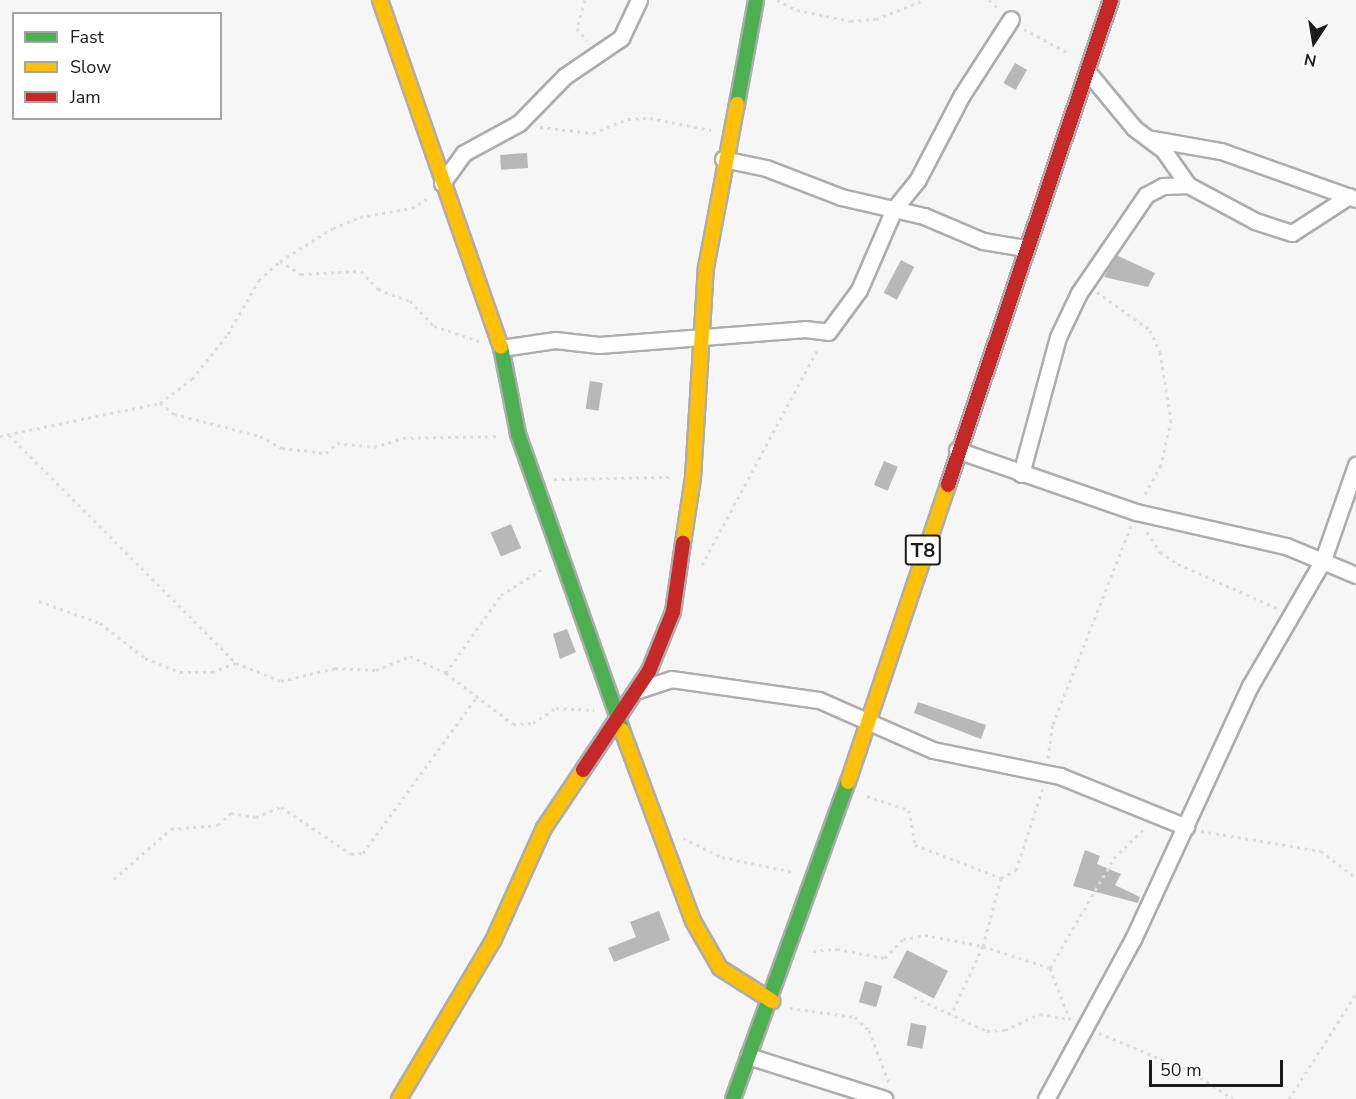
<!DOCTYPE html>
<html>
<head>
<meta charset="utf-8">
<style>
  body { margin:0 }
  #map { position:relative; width:1356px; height:1099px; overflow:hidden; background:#f7f6f7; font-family:"Nunito Sans",sans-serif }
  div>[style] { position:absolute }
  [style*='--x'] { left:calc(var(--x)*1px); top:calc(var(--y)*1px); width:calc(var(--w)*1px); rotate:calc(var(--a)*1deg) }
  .building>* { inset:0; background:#b9b8b9; transform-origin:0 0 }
  .path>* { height:3px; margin-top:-1.5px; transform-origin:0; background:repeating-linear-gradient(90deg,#dddcdd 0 3px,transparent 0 7.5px) }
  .roads { filter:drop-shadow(2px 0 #aeadae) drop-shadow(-2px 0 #aeadae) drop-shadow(0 2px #aeadae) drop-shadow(0 -2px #aeadae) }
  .street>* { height:15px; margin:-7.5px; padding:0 7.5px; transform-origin:7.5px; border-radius:7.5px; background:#fefefe }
  .fast>* { height:14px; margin:-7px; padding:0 7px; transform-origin:7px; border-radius:7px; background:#4caf50 }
  .slow>* { height:14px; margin:-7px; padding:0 7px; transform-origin:7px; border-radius:7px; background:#ffc107 }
  .jam>* { height:14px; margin:-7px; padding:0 7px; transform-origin:7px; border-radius:7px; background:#c62828 }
  span { translate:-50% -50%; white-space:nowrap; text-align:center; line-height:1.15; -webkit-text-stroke:4.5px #fff; paint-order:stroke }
  .shield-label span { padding:2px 4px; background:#fff; border:2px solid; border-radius:4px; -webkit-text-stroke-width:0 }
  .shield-label { font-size:20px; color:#1c1c1d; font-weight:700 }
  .legend { position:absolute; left:12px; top:12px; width:210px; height:108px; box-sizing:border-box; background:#fff; border:2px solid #a4a4a5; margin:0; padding:8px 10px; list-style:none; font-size:18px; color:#1c1c1d }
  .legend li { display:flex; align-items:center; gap:12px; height:30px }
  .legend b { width:30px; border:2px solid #a4a4a5 }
  .north { position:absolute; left:1284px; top:12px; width:60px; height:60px; -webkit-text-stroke:4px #fff; paint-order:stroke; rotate:192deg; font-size:16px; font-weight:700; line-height:24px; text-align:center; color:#1c1c1d }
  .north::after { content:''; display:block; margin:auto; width:21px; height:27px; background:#1c1c1d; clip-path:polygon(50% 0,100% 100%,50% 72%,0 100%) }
  .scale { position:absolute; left:1149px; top:1060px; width:134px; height:27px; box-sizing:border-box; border:3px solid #1c1c1d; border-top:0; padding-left:8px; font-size:18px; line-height:21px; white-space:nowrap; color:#1c1c1d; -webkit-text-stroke:4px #fff; paint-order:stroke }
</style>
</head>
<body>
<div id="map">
  <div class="building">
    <i style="left:1015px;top:63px;width:14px;height:23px;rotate:30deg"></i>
    <i style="left:527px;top:153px;width:15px;height:27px;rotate:86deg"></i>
    <i style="clip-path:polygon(1116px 255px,1155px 273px,1148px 287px,1104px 277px)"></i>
    <i style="left:901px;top:260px;width:15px;height:37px;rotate:28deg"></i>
    <i style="left:590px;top:381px;width:13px;height:28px;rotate:9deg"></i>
    <i style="left:884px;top:461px;width:15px;height:26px;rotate:23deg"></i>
    <i style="left:511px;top:524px;width:26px;height:22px;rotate:67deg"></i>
    <i style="clip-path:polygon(567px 629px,576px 652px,560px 659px,553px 634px)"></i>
    <i style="clip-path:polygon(918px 702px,986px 725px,981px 739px,914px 713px)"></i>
    <i style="clip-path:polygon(1085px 850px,1100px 856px,1097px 864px,1121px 874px,1115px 885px,1140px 897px,1138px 903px,1073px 886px)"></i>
    <i style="clip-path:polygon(659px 911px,670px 940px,614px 962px,608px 948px,636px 937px,630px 922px)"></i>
    <i style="left:907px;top:950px;width:46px;height:31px;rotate:27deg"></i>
    <i style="left:865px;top:981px;width:18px;height:22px;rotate:16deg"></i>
    <i style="left:911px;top:1023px;width:16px;height:23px;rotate:11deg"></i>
  </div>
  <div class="path">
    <i style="--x:585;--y:0;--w:29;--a:106"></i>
    <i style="--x:577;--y:28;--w:16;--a:52"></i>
    <i style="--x:777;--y:0;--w:22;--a:27"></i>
    <i style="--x:797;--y:10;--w:55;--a:11.5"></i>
    <i style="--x:851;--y:21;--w:25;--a:-5"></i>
    <i style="--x:876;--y:19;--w:52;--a:-21.6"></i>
    <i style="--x:989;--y:0;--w:12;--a:42"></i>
    <i style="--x:1024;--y:29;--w:50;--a:28.6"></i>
    <i style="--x:540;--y:127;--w:53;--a:6.5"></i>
    <i style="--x:593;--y:133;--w:38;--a:-22"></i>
    <i style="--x:628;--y:119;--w:22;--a:-3"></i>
    <i style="--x:650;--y:118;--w:62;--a:11.1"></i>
    <i style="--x:280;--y:261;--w:25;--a:32"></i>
    <i style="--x:301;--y:274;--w:60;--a:-2.9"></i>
    <i style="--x:361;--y:271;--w:25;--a:47"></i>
    <i style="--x:378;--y:289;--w:34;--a:21"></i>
    <i style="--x:410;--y:301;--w:35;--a:46"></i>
    <i style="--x:434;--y:326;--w:47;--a:18.4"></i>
    <i style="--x:1097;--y:292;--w:65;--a:35.6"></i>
    <i style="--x:1150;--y:330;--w:24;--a:66"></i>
    <i style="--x:1160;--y:352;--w:69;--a:80.8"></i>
    <i style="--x:1171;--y:420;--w:46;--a:102.5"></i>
    <i style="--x:1161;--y:465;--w:37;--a:119"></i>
    <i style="--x:160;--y:403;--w:18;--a:38"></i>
    <i style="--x:174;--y:414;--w:89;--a:14.3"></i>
    <i style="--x:260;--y:436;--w:25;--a:29"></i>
    <i style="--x:282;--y:448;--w:44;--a:6.5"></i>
    <i style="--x:326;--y:453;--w:15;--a:-42"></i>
    <i style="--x:337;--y:443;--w:37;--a:6"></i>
    <i style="--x:374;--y:447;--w:30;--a:-17"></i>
    <i style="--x:403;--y:438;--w:95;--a:-1.2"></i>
    <i style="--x:9;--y:435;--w:322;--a:45.1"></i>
    <i style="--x:0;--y:436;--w:163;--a:-11.7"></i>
    <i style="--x:160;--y:403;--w:40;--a:-37"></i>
    <i style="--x:192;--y:379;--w:58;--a:-51.3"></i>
    <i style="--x:228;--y:334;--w:62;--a:-60.1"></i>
    <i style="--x:259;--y:280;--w:28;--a:-42"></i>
    <i style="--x:280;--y:261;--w:62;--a:-31.9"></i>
    <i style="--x:333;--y:228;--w:29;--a:-22"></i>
    <i style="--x:360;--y:217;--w:53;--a:-9.8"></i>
    <i style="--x:412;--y:208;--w:17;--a:-31"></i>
    <i style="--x:554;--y:479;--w:119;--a:-1"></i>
    <i style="--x:1147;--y:532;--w:24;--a:57"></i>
    <i style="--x:1160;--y:552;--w:22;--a:34"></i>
    <i style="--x:1178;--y:564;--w:111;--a:24"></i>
    <i style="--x:702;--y:565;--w:247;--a:-61.8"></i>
    <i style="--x:39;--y:601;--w:65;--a:19.8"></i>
    <i style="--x:100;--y:623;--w:57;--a:37.9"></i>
    <i style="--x:145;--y:658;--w:38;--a:22"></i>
    <i style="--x:180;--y:672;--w:32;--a:0"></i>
    <i style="--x:212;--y:672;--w:26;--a:-21"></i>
    <i style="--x:236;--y:663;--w:48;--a:21.8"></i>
    <i style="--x:281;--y:681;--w:56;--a:-13.5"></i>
    <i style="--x:335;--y:668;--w:41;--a:2.8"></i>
    <i style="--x:376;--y:670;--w:37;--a:-22"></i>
    <i style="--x:410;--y:656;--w:40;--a:25"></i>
    <i style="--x:446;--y:673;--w:84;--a:37.3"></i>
    <i style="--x:513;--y:724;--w:20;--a:-3"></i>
    <i style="--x:533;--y:723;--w:27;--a:-33"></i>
    <i style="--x:556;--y:708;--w:38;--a:3"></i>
    <i style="--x:446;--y:673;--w:95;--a:-54.8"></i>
    <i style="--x:501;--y:595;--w:47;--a:-32"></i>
    <i style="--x:1048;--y:758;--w:34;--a:-82"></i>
    <i style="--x:1053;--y:724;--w:213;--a:-68.5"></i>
    <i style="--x:867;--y:796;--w:44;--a:18.4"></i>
    <i style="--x:909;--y:810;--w:36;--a:80"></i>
    <i style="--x:915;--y:845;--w:92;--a:21"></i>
    <i style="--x:1001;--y:878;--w:70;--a:104.8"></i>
    <i style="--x:983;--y:946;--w:76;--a:114.9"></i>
    <i style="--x:1201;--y:831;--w:122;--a:9.5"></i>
    <i style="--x:1321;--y:851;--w:44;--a:37.6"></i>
    <i style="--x:683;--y:838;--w:43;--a:26"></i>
    <i style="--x:722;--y:857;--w:74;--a:11.8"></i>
    <i style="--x:1001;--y:878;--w:17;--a:-28"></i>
    <i style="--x:1016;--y:870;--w:86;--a:-71.8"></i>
    <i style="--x:114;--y:879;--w:76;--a:-41.3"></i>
    <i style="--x:171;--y:829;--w:47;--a:-4.9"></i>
    <i style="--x:218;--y:825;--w:18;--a:-43"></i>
    <i style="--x:231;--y:813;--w:25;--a:9"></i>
    <i style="--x:256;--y:817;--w:27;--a:-22"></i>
    <i style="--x:281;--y:807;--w:84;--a:33.9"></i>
    <i style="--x:351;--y:854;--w:12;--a:-5"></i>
    <i style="--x:363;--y:853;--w:192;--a:-53.9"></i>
    <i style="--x:813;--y:951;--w:24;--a:-5"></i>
    <i style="--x:837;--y:949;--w:49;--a:10.6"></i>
    <i style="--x:885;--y:958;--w:26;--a:-47"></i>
    <i style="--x:903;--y:939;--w:22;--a:-10"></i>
    <i style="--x:925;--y:935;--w:59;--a:10.7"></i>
    <i style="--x:983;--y:946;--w:71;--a:18.2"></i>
    <i style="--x:914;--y:997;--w:81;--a:25"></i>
    <i style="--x:987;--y:1031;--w:18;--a:-3"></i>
    <i style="--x:1005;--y:1030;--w:38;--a:-25"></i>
    <i style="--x:1040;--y:1014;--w:28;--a:10"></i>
    <i style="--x:790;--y:1008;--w:66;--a:7.9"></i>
    <i style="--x:855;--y:1017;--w:19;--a:43"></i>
    <i style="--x:869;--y:1030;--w:57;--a:69.3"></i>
    <i style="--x:1070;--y:1020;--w:56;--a:-111"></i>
    <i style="--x:1050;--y:968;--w:127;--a:-59.8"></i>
    <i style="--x:1114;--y:858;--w:43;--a:-44.1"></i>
    <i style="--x:1099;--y:1033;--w:103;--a:22.8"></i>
    <i style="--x:1194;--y:1073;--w:47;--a:33.7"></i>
    <i style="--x:1289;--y:1099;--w:125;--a:-57.5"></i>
  </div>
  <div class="roads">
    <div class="street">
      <i style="--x:1087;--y:71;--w:74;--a:50.5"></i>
      <i style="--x:1134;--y:128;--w:38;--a:37"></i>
      <i style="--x:1164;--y:151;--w:42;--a:54.8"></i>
      <i style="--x:1188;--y:185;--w:76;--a:28.2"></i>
      <i style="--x:1255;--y:221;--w:39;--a:18"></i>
      <i style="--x:1292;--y:233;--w:68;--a:-33"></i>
      <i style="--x:1152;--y:139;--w:70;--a:9.9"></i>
      <i style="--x:1221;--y:151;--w:143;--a:19.6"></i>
      <i style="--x:723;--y:159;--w:44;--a:11.8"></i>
      <i style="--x:766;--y:168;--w:80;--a:21.1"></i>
      <i style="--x:841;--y:197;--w:85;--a:12.9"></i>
      <i style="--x:924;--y:216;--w:64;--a:23"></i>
      <i style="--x:983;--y:241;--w:43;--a:9.5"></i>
      <i style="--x:442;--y:183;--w:37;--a:-54"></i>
      <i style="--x:464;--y:153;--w:63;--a:-28.6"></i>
      <i style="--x:519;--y:123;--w:66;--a:-45.6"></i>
      <i style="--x:565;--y:76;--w:68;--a:-34.2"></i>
      <i style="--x:621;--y:38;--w:42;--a:-64.7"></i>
      <i style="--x:501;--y:348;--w:55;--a:-8.4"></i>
      <i style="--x:555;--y:340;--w:44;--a:6.5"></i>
      <i style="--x:599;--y:345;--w:207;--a:-4.4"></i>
      <i style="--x:805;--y:329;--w:23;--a:7"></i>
      <i style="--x:828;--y:332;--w:52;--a:-53.6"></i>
      <i style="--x:859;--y:290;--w:88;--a:-66.6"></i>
      <i style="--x:894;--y:209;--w:38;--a:-51"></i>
      <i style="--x:918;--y:179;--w:95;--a:-62.4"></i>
      <i style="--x:962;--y:95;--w:90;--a:-57.2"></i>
      <i style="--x:957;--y:450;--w:189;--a:19.1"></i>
      <i style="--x:1136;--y:512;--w:154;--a:12.8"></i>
      <i style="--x:1286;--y:546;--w:76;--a:22.5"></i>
      <i style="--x:1021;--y:474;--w:142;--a:-74.9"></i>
      <i style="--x:1058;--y:337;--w:49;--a:-64.5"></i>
      <i style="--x:1079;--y:293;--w:119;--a:-55.6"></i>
      <i style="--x:1146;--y:195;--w:19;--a:-28"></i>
      <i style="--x:1163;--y:186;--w:25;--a:-2"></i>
      <i style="--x:638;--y:690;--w:35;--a:-18"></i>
      <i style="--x:671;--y:679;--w:149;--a:8.1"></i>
      <i style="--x:819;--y:700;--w:124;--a:23.7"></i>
      <i style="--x:933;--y:750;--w:130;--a:11.6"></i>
      <i style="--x:1060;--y:776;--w:136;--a:22"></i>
      <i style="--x:748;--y:1056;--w:143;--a:17.5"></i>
      <i style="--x:1046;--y:1099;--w:182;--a:-61.5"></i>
      <i style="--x:1133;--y:939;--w:279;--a:-65.2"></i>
      <i style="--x:1250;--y:686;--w:146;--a:-59.9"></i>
      <i style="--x:1323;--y:560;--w:101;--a:-70.8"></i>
    </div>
    <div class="fast">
      <i style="--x:737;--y:104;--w:106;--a:-79.6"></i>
      <i style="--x:501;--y:347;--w:89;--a:78.9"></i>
      <i style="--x:518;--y:434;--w:314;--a:70.6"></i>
      <i style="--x:733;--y:1099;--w:337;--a:-70.1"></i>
    </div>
    <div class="slow">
      <i style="--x:380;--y:0;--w:367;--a:70.8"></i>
      <i style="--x:683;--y:543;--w:66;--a:-81.3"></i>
      <i style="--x:693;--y:478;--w:210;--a:-86.5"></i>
      <i style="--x:706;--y:268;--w:167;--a:-79.3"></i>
      <i style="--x:622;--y:730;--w:204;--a:69.6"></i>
      <i style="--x:693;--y:921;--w:54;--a:60.1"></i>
      <i style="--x:720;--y:968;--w:62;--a:32.4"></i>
      <i style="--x:848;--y:782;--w:313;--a:-71.4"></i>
      <i style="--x:399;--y:1099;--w:184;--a:-59.3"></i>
      <i style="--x:493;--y:941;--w:124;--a:-65.7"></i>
      <i style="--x:544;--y:828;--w:70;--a:-56.1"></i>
    </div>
    <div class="jam">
      <i style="--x:948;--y:485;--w:512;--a:-71.42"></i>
      <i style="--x:583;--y:770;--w:119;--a:-56.3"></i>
      <i style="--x:649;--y:671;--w:64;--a:-67.9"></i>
      <i style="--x:673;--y:612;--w:70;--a:-81.8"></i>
    </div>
  </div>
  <div class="shield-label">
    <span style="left:923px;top:550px">T8</span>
  </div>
  <ul class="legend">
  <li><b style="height:8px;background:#4caf50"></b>Fast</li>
  <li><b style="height:8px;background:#ffc107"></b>Slow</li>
  <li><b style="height:8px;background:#c62828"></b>Jam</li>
  </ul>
  <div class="north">N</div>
  <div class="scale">50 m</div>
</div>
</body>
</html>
